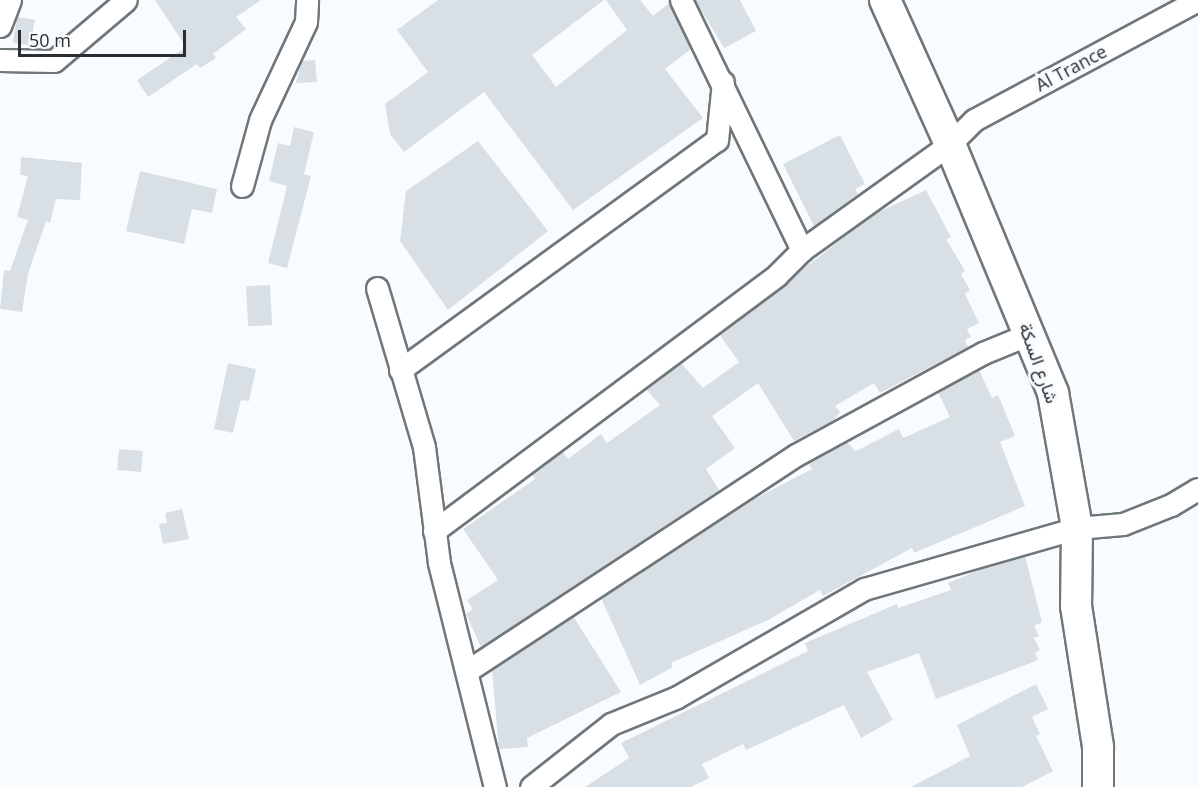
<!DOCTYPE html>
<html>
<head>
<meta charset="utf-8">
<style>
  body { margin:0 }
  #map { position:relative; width:1198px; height:787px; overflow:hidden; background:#f9fcfe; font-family:"Open Sans",Vazirmatn,sans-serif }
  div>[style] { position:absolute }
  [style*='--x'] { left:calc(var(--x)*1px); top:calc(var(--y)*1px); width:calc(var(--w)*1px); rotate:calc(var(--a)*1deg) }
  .building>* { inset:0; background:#d8e0e6; transform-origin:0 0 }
  .roads { filter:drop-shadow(2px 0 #6f777b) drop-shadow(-2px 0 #6f777b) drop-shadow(0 2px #6f777b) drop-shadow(0 -2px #6f777b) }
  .street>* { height:21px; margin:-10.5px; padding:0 10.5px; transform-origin:10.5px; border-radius:10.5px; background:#fff }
  .secondary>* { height:30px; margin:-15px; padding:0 15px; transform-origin:15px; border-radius:15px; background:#fff }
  span { translate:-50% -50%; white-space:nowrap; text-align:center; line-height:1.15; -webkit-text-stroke:6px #f9fcfe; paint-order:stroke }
  .street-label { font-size:18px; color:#2c2f32 }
  .scale { position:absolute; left:18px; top:30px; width:168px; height:27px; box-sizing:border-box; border:3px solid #2c2f32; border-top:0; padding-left:8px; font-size:18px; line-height:21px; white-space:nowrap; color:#2c2f32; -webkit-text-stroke:4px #f9fcfe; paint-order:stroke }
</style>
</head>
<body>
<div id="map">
  <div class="building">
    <i style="clip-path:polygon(155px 0,261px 0,236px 17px,246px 29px,213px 54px,216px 58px,200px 68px,197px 64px,148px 97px,137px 80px,186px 47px)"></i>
    <i style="clip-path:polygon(438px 0,604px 0,532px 55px,556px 87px,627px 30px,606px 0,640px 0,653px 16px,669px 3px,691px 49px,665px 69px,703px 118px,573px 210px,484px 92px,404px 152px,390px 134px,385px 104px,428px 72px,397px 30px)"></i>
    <i style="clip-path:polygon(695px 0,740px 0,756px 31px,724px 48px)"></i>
    <i style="left:17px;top:17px;width:18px;height:26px;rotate:9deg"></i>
    <i style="clip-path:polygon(315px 60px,317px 82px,296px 83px,302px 61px)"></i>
    <i style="clip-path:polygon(294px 127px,314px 132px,304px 174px,311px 176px,287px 268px,268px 263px,287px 186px,269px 181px,278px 143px,290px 146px)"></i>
    <i style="clip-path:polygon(840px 135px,865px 184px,855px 189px,858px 194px,814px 226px,783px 164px)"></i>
    <i style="clip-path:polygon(478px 141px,548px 231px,448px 310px,400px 241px,406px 191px)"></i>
    <i style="clip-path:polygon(21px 157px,82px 163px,80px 200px,56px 199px,50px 223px,46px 221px,28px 274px,22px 312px,0 309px,4px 270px,10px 271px,28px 220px,17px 217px,28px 176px,20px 175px)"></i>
    <i style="clip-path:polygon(140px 171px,217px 189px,212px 213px,192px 209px,184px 244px,126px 231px)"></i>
    <i style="clip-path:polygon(926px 190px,951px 237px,946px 239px,965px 271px,961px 274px,970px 290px,965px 294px,979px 323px,967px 329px,971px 337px,965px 340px,968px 347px,880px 393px,874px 383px,835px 406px,840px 412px,834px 420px,794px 441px,758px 383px,712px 416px,735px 448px,706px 469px,719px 490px,481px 647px,466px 614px,473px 609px,467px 600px,498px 580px,463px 529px,535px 479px,532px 474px,562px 451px,568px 459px,601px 434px,607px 443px,660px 405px,646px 389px,681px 363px,703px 388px,739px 362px,719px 334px,874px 214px)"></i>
    <i style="left:270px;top:285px;width:40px;height:24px;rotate:87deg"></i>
    <i style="clip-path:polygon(228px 363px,256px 369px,249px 401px,241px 400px,233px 433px,214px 429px)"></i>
    <i style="clip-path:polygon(979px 370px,992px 398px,998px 395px,1015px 436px,1000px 442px,1025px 506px,914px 553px,912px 548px,823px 596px,820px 590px,768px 620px,671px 663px,673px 667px,640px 685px,601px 598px,741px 506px,812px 469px,808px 463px,847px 442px,856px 451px,899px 429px,903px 438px,950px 417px,938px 392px)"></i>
    <i style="left:119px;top:449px;width:24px;height:21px;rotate:5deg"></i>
    <i style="clip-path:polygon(182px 509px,189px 539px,163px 544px,159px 524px,167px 523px,165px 513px)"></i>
    <i style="clip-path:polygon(1025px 556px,1042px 622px,1034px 626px,1039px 636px,1034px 638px,1040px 650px,1035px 653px,1038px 660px,936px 699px,919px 653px,867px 672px,893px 720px,861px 738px,844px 705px,746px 750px,743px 744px,702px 764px,709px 778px,691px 787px,585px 787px,629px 758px,621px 743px,808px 651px,805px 643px,897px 604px,898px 608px,951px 590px,948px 583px,984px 568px)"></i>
    <i style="clip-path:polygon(573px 616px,621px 692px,527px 738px,528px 747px,499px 749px,492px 670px)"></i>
    <i style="clip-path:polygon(1036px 684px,1048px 709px,1032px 717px,1040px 734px,1036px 736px,1053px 771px,1022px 787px,911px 787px,970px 756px,957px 725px)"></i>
  </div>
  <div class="roads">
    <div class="street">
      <i style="--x:681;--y:0;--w:278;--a:64.2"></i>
      <i style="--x:0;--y:26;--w:28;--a:-69"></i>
      <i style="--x:0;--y:60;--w:54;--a:1.1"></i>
      <i style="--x:54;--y:61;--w:94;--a:-40.3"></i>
      <i style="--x:242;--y:186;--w:68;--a:-74.7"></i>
      <i style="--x:260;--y:120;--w:108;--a:-64.9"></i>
      <i style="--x:306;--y:22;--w:22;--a:-87"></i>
      <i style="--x:377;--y:288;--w:166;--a:73.5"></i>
      <i style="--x:424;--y:447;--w:117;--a:82.6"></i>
      <i style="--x:439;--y:563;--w:231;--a:76"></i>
      <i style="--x:400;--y:370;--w:392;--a:-36"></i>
      <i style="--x:717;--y:140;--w:58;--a:-84.1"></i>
      <i style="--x:434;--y:531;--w:428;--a:-36.7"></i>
      <i style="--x:777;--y:275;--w:35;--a:-45"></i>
      <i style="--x:802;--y:250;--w:182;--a:-35.6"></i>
      <i style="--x:950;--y:144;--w:34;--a:-45"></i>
      <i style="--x:974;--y:120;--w:254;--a:-28.2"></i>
      <i style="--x:467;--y:671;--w:394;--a:-33.3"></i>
      <i style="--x:796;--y:455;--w:213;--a:-28.6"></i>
      <i style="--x:983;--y:353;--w:50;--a:-22.4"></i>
      <i style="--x:531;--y:787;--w:102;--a:-38.2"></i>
      <i style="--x:611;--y:724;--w:71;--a:-22.2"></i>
      <i style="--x:677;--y:697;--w:216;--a:-30"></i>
      <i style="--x:864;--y:589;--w:222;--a:-16"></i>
      <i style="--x:1077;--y:528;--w:46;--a:-5"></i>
      <i style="--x:1123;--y:524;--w:52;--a:-21.6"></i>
      <i style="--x:1171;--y:505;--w:31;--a:-31"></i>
    </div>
    <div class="secondary">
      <i style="--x:885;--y:0;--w:158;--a:65.7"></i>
      <i style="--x:950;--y:144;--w:269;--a:67.5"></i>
      <i style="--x:1053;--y:393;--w:137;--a:79.9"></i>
      <i style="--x:1077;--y:528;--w:78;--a:90.7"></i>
      <i style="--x:1076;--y:606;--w:143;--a:81.1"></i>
      <i style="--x:1098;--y:747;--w:40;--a:90"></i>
    </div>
  </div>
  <div class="street-label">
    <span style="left:1071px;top:68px;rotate:-28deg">Al Trance</span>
    <span style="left:1039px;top:363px;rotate:70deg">شارع السكة</span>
  </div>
  <div class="scale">50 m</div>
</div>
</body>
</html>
